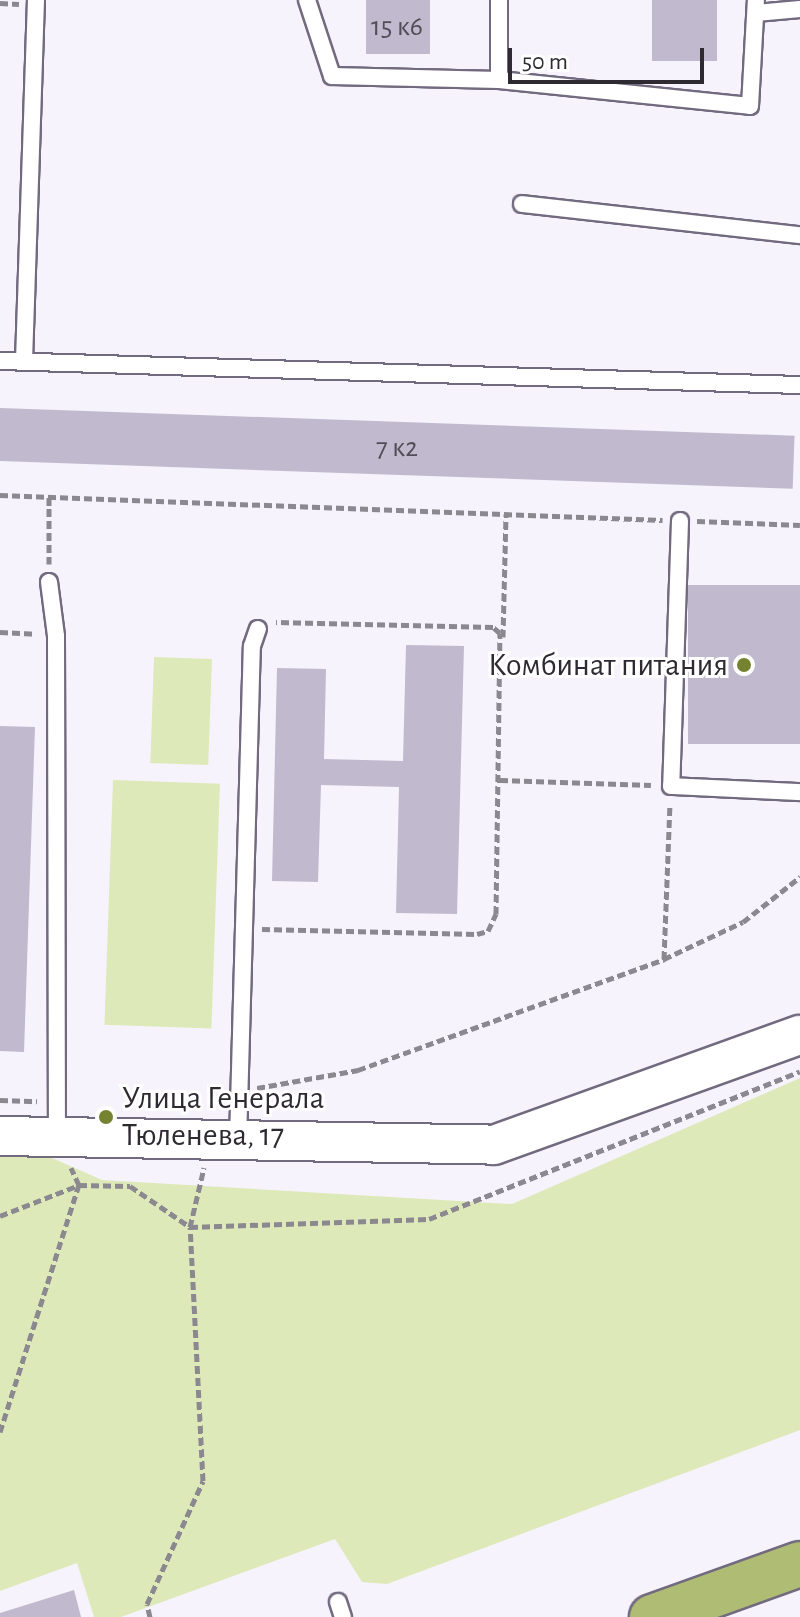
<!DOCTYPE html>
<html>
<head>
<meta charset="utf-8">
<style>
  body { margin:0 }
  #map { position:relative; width:800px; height:1617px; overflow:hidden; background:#f6f3fc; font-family:"Alegreya Sans",sans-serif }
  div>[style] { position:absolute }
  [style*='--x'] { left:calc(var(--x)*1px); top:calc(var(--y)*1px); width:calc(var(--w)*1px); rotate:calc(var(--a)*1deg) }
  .green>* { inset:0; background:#dee9b9; transform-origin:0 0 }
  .building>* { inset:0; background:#c1b9ce; transform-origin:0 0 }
  .path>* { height:5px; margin-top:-2.5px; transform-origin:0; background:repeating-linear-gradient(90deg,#8b8890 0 8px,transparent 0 12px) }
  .roads { filter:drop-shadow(2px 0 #726a7e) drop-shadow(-2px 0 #726a7e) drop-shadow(0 2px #726a7e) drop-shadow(0 -2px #726a7e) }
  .service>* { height:16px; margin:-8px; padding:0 8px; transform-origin:8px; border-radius:8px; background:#fff }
  .tertiary>* { height:38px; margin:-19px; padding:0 19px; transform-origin:19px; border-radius:19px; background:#fff }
  .trunk>* { height:44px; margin:-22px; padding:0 22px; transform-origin:22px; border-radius:22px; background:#afbc74 }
  .dots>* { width:22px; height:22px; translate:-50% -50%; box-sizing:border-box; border:4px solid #fff; border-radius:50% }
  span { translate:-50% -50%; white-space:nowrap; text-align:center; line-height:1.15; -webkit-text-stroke:6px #fff; paint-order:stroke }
  .number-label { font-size:28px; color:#524e59 }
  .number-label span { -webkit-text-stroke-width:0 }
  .poi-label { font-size:32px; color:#2d2a32 }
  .right { translate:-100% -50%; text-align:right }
  .left { translate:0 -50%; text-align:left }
  .scale { position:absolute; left:508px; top:48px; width:196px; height:36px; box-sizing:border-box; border:4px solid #2d2a32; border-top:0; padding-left:10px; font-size:24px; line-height:28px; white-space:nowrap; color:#2d2a32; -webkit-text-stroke:6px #fff; paint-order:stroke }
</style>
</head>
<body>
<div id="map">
  <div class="green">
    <i style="left:154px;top:657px;width:58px;height:106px;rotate:2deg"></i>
    <i style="left:113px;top:780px;width:107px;height:245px;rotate:2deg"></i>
    <i style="clip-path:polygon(800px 1078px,800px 1430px,387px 1584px,362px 1582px,335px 1539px,121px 1617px,94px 1617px,77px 1563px,0 1591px,0 1156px,52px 1158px,102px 1180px,512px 1204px)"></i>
  </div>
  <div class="building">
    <i style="left:366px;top:0;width:64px;height:54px"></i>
    <i style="left:652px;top:0;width:65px;height:61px"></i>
    <i style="left:0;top:408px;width:795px;height:53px;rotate:2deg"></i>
    <i style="left:688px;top:585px;width:112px;height:159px"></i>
    <i style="clip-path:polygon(406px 645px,464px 646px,457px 914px,396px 913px,399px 787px,321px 785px,318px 882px,272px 881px,277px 668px,326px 669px,324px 759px,403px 761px)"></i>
    <i style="clip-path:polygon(0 726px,35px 727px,24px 1052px,0 1051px)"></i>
    <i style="clip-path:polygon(74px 1590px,81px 1617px,0 1617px,0 1613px)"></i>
  </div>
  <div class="path">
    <i style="--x:0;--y:3;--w:19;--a:3"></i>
    <i style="--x:0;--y:495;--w:663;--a:2.16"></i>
    <i style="--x:49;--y:497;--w:67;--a:90"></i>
    <i style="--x:697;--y:521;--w:103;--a:2.2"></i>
    <i style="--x:0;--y:632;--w:35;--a:3"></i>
    <i style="--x:503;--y:637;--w:123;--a:-88.6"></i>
    <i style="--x:500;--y:780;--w:151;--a:1.9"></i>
    <i style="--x:262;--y:929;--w:215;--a:1.3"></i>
    <i style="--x:477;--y:934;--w:11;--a:-15"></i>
    <i style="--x:488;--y:931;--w:19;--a:-65"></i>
    <i style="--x:496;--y:914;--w:281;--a:-89.2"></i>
    <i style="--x:500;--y:633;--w:9;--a:-139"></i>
    <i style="--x:493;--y:627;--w:217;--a:-178.7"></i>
    <i style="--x:664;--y:959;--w:155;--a:-87.8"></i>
    <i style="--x:257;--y:1088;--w:103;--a:-10.1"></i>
    <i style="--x:358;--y:1070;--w:326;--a:-19.9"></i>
    <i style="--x:664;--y:959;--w:87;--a:-25.1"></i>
    <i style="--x:743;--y:922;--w:73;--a:-38.3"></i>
    <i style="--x:0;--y:1100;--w:37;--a:2"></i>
    <i style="--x:0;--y:1216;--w:85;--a:-21.4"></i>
    <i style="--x:79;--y:1185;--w:51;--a:1.1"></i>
    <i style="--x:130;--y:1186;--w:73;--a:34.3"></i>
    <i style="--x:190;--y:1227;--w:239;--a:-1.9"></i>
    <i style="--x:429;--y:1219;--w:399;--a:-21.7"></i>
    <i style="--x:0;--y:1432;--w:259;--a:-72.3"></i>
    <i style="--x:79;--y:1185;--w:19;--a:-115"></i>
    <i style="--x:150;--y:1617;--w:13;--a:-103"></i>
    <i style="--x:147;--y:1604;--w:135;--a:-65.5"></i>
    <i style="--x:203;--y:1481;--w:254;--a:-92.9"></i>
    <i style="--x:190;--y:1227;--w:61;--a:-76.7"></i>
  </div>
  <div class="roads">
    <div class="service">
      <i style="--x:307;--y:0;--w:80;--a:71.8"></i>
      <i style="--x:332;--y:76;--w:167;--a:1.4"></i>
      <i style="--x:499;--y:80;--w:252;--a:5.9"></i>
      <i style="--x:750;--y:106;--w:106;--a:-86.8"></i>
      <i style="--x:756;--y:13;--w:44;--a:-5.2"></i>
      <i style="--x:499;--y:80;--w:80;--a:-90"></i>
      <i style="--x:522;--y:204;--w:280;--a:6.4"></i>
      <i style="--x:0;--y:361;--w:800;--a:1.72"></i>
      <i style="--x:24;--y:361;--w:361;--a:-88.1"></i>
      <i style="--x:680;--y:521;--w:265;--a:91.9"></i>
      <i style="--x:671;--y:786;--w:129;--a:2.7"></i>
      <i style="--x:49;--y:582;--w:54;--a:82.6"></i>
      <i style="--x:56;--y:636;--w:501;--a:89.89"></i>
      <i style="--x:238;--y:1142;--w:496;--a:-88.4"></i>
      <i style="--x:252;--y:646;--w:18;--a:-71"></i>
      <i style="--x:338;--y:1602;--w:16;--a:72"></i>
    </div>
    <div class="tertiary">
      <i style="--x:0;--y:1136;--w:494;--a:1"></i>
      <i style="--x:494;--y:1145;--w:325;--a:-19.8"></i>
    </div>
    <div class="trunk">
      <i style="--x:652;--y:1617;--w:157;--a:-19.7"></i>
    </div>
  </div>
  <div class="dots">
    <i style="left:744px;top:665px;background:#758331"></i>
    <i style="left:106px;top:1117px;background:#758331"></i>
  </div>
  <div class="number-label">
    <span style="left:397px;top:27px">15 к6</span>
    <span style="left:397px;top:448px">7 к2</span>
  </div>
  <div class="poi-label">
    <span class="right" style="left:728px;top:665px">Комбинат питания</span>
    <span class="left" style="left:122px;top:1117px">Улица Генерала<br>Тюленева, 17</span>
  </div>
  <div class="scale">50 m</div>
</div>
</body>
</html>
